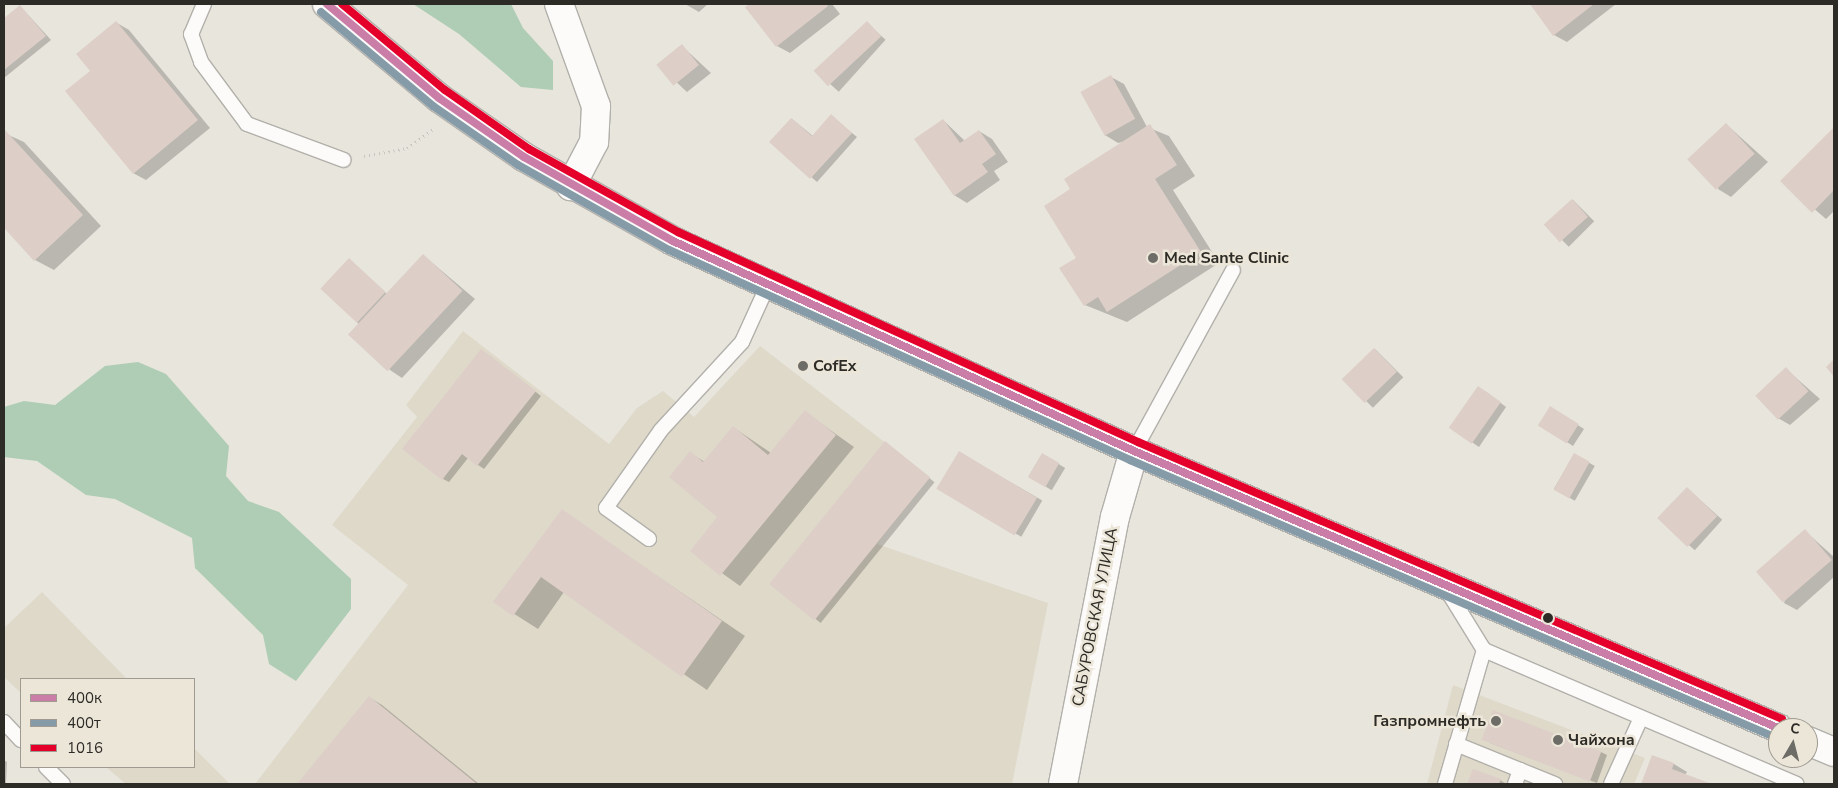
<!DOCTYPE html>
<html>
<head>
<meta charset="utf-8">
<style>
  body { margin:0 }
  #map { position:relative; width:1838px; height:788px; overflow:hidden; background:#e8e5dd; font-family:"Nunito Sans",sans-serif }
  div>[style] { position:absolute }
  [style*='--x'] { left:calc(var(--x)*1px); top:calc(var(--y)*1px); width:calc(var(--w)*1px); rotate:calc(var(--a)*1deg) }
  .built>* { inset:0; background:#dfd9ca }
  .forest>* { inset:0; background:#aecdb4 }
  .shadow>* { inset:0; background:#0003; transform-origin:0 0 }
  .building>* { inset:0; background:#ddcfc8; transform-origin:0 0 }
  .path>* { height:3px; margin-top:-1.5px; transform-origin:0; background:repeating-linear-gradient(90deg,#c6c6c3 0 1px,transparent 0 5px) }
  .roads { filter:drop-shadow(1px 0 #b2b0aa) drop-shadow(-1px 0 #b2b0aa) drop-shadow(0 1px #b2b0aa) drop-shadow(0 -1px #b2b0aa) }
  .lane>* { height:14px; margin:-7px; padding:0 7px; transform-origin:7px; border-radius:7px; background:#fcfbfa }
  .street>* { height:28px; margin:-14px; padding:0 14px; transform-origin:14px; border-radius:14px; background:#fcfbfa }
  .secondary>* { height:28px; margin:-14px; padding:0 14px; transform-origin:14px; border-radius:14px; background:#fcfbfa }
  .primary>* { height:28px; margin:-14px; padding:0 14px; transform-origin:14px; border-radius:14px; background:#fcfbfa }
  .bus-1>* { height:8px; margin:-4px; padding:0 4px; transform-origin:4px; border-radius:4px; background:#ca7ea7 }
  .bus-2>* { height:8px; margin:-4px; padding:0 4px; transform-origin:4px; border-radius:4px; background:#869ba8 }
  .bus-3>* { height:8px; margin:-4px; padding:0 4px; transform-origin:4px; border-radius:4px; background:#e4002b }
  .dots>* { width:14px; height:14px; translate:-50% -50%; box-sizing:border-box; border:2px solid #ece6d9; border-radius:50% }
  span { translate:-50% -50%; white-space:nowrap; text-align:center; line-height:1.15; -webkit-text-stroke:5px #ece6d9; paint-order:stroke }
  .poi-label { font-size:16px; color:#2d2b26; font-weight:700 }
  .left { translate:0 -50%; text-align:left }
  .right { translate:-100% -50%; text-align:right }
  .street-label { font-size:16px; color:#2d2b26 }
  .frame { position:absolute; inset:0; border:5px solid #2d2b26; pointer-events:none }
  .legend { position:absolute; left:20px; top:678px; width:175px; height:90px; box-sizing:border-box; background:#ece6d9; border:1px solid #a09b91; margin:0; padding:6px 9px; list-style:none; font-size:15px; color:#2d2b26 }
  .legend li { display:flex; align-items:center; gap:10px; height:25px }
  .legend b { width:25px; border:1px solid #a09b91 }
  .north { position:absolute; left:1768px; top:718px; width:50px; height:50px; box-sizing:border-box; background:#ece6d9; border:1px solid #a09b91; border-radius:50%; rotate:8deg; font-size:14px; font-weight:700; line-height:20px; text-align:center; color:#2d2b26 }
  .north::after { content:''; display:block; margin:auto; width:18px; height:22px; background:#6e6c66; clip-path:polygon(50% 0,100% 100%,50% 72%,0 100%) }
</style>
</head>
<body>
<div id="map">
  <div class="built">
    <i style="clip-path:polygon(463px 331px,609px 444px,637px 408px,663px 391px,694px 417px,760px 346px,930px 477px,877px 544px,1048px 603px,1012px 784px,255px 784px,408px 585px,332px 525px,417px 417px,406px 405px)"></i>
    <i style="clip-path:polygon(42px 592px,127px 679px,21px 679px,21px 693px,4px 677px,4px 628px)"></i>
    <i style="clip-path:polygon(1453px 685px,1645px 758px,1634px 784px,1427px 784px)"></i>
    <i style="clip-path:polygon(194px 748px,230px 784px,126px 784px,106px 767px,194px 767px)"></i>
  </div>
  <div class="forest">
    <i style="clip-path:polygon(413px 4px,511px 4px,523px 28px,553px 61px,553px 90px,521px 87px,459px 34px)"></i>
    <i style="clip-path:polygon(138px 362px,166px 374px,229px 446px,226px 476px,248px 501px,279px 512px,351px 579px,351px 609px,296px 681px,269px 664px,263px 635px,195px 568px,192px 538px,115px 499px,86px 495px,37px 461px,4px 457px,4px 407px,24px 401px,55px 405px,105px 366px)"></i>
  </div>
  <div class="shadow">
    <i style="clip-path:polygon(685px 4px,708px 4px,699px 12px)"></i>
    <i style="clip-path:polygon(751px 4px,832px 4px,840px 14px,790px 53px,777px 46px,746px 8px)"></i>
    <i style="clip-path:polygon(1616px 4px,1567px 42px,1554px 35px,1531px 5px)"></i>
    <i style="clip-path:polygon(20px 6px,51px 40px,4px 78px,4px 20px)"></i>
    <i style="clip-path:polygon(117px 23px,129px 30px,210px 128px,146px 180px,133px 173px,92px 71px)"></i>
    <i style="left:867px;top:23px;width:25px;height:70px;rotate:42deg"></i>
    <i style="clip-path:polygon(682px 46px,711px 73px,687px 92px,658px 65px)"></i>
    <i style="clip-path:polygon(1111px 77px,1124px 84px,1147px 127px,1169px 136px,1195px 176px,1173px 190px,1219px 263px,1127px 322px,1085px 305px,1072px 190px,1127px 141px,1118px 143px,1105px 135px)"></i>
    <i style="clip-path:polygon(831px 116px,857px 137px,817px 182px,771px 142px,792px 119px,813px 136px)"></i>
    <i style="clip-path:polygon(943px 120px,965px 141px,979px 131px,992px 139px,1008px 162px,994px 171px,1000px 180px,967px 203px,954px 195px)"></i>
    <i style="clip-path:polygon(1727px 125px,1768px 162px,1731px 197px,1718px 189px)"></i>
    <i style="clip-path:polygon(1834px 129px,1834px 211px,1826px 219px,1782px 181px)"></i>
    <i style="clip-path:polygon(4px 133px,24px 142px,101px 226px,54px 270px,35px 260px,4px 226px)"></i>
    <i style="left:1573px;top:200px;width:30px;height:36px;rotate:45deg"></i>
    <i style="clip-path:polygon(423px 255px,475px 299px,402px 378px,390px 370px,357px 322px,349px 260px,387px 294px)"></i>
    <i style="left:1375px;top:349px;width:40px;height:43px;rotate:45deg"></i>
    <i style="clip-path:polygon(487px 354px,541px 396px,484px 469px,468px 458px,449px 482px,443px 479px)"></i>
    <i style="clip-path:polygon(1786px 369px,1820px 399px,1790px 425px,1778px 418px)"></i>
    <i style="clip-path:polygon(1485px 391px,1506px 407px,1479px 447px,1451px 428px)"></i>
    <i style="clip-path:polygon(1556px 411px,1584px 429px,1573px 446px,1539px 424px)"></i>
    <i style="clip-path:polygon(805px 412px,854px 447px,740px 586px,691px 551px,719px 517px,690px 453px,705px 462px,733px 427px,771px 453px)"></i>
    <i style="left:891px;top:447px;width:56px;height:181px;rotate:39deg"></i>
    <i style="left:960px;top:453px;width:95px;height:42px;rotate:30deg"></i>
    <i style="left:1042px;top:454px;width:27px;height:26px;rotate:31deg"></i>
    <i style="left:1574px;top:454px;width:24px;height:40px;rotate:30deg"></i>
    <i style="left:1688px;top:489px;width:46px;height:41px;rotate:42deg"></i>
    <i style="clip-path:polygon(562px 511px,745px 636px,707px 690px,564px 592px,538px 629px,494px 601px)"></i>
    <i style="clip-path:polygon(1805px 531px,1834px 557px,1834px 577px,1797px 610px,1784px 603px)"></i>
    <i style="clip-path:polygon(369px 697px,382px 705px,479px 784px,298px 784px)"></i>
    <i style="clip-path:polygon(1490px 743px,1601px 752px,1607px 755px,1597px 783px)"></i>
    <i style="clip-path:polygon(1652px 757px,1674px 764px,1687px 772px,1685px 775px,1709px 784px,1643px 784px)"></i>
    <i style="clip-path:polygon(4px 760px,7px 762px,6px 784px,4px 784px)"></i>
    <i style="clip-path:polygon(1473px 771px,1500px 780px,1506px 784px,1468px 784px)"></i>
  </div>
  <div class="building">
    <i style="clip-path:polygon(749px 4px,826px 4px,828px 6px,776px 47px,745px 7px)"></i>
    <i style="clip-path:polygon(1530px 4px,1594px 4px,1553px 36px)"></i>
    <i style="clip-path:polygon(20px 5px,46px 36px,4px 70px,4px 18px)"></i>
    <i style="clip-path:polygon(116px 21px,198px 120px,133px 174px,65px 91px,90px 71px,76px 54px)"></i>
    <i style="left:867px;top:21px;width:21px;height:73px;rotate:47deg"></i>
    <i style="left:682px;top:44px;width:27px;height:33px;rotate:51deg"></i>
    <i style="left:1111px;top:75px;width:50px;height:35px;rotate:61deg"></i>
    <i style="clip-path:polygon(831px 114px,852px 133px,810px 179px,769px 142px,791px 118px,812px 136px)"></i>
    <i style="clip-path:polygon(943px 119px,960px 143px,979px 130px,996px 154px,982px 164px,988px 172px,954px 196px,914px 139px)"></i>
    <i style="left:1726px;top:123px;width:42px;height:53px;rotate:47deg"></i>
    <i style="clip-path:polygon(1150px 124px,1177px 165px,1155px 179px,1201px 252px,1107px 312px,1098px 297px,1084px 306px,1059px 268px,1076px 258px,1044px 206px,1070px 189px,1064px 179px)"></i>
    <i style="clip-path:polygon(1834px 127px,1834px 190px,1812px 213px,1780px 181px)"></i>
    <i style="clip-path:polygon(5px 130px,83px 215px,34px 261px,4px 228px)"></i>
    <i style="left:1572px;top:199px;width:24px;height:38px;rotate:48deg"></i>
    <i style="left:423px;top:254px;width:54px;height:110px;rotate:43deg"></i>
    <i style="left:349px;top:258px;width:50px;height:42px;rotate:43deg"></i>
    <i style="left:1374px;top:348px;width:33px;height:45px;rotate:46deg"></i>
    <i style="clip-path:polygon(481px 349px,536px 391px,477px 466px,462px 454px,442px 480px,402px 449px)"></i>
    <i style="clip-path:polygon(1834px 359px,1834px 377px,1826px 367px)"></i>
    <i style="left:1786px;top:367px;width:33px;height:42px;rotate:47deg"></i>
    <i style="left:1478px;top:386px;width:28px;height:51px;rotate:35deg"></i>
    <i style="left:1550px;top:406px;width:34px;height:23px;rotate:32deg"></i>
    <i style="clip-path:polygon(805px 410px,836px 435px,720px 576px,690px 551px,717px 517px,669px 477px,690px 451px,703px 462px,733px 426px,768px 455px)"></i>
    <i style="left:885px;top:441px;width:58px;height:184px;rotate:39deg"></i>
    <i style="left:959px;top:451px;width:91px;height:44px;rotate:31deg"></i>
    <i style="left:1042px;top:453px;width:20px;height:28px;rotate:30deg"></i>
    <i style="left:1574px;top:453px;width:18px;height:42px;rotate:29deg"></i>
    <i style="left:1687px;top:487px;width:42px;height:43px;rotate:44deg"></i>
    <i style="clip-path:polygon(562px 509px,722px 621px,682px 677px,541px 577px,513px 616px,493px 602px)"></i>
    <i style="left:1805px;top:529px;width:41px;height:65px;rotate:49deg"></i>
    <i style="clip-path:polygon(369px 696px,477px 784px,297px 784px)"></i>
    <i style="left:1493px;top:710px;width:116px;height:32px;rotate:21deg"></i>
    <i style="clip-path:polygon(1652px 755px,1674px 763px,1672px 769px,1712px 784px,1641px 784px)"></i>
    <i style="clip-path:polygon(1473px 769px,1501px 779px,1499px 784px,1467px 784px)"></i>
  </div>
  <div class="path">
    <i style="--x:364;--y:156;--w:44;--a:-10.5"></i>
    <i style="--x:407;--y:148;--w:32;--a:-36"></i>
  </div>
  <div class="roads">
    <div class="lane">
      <i style="--x:204;--y:4;--w:33;--a:113"></i>
      <i style="--x:191;--y:34;--w:30;--a:70"></i>
      <i style="--x:201;--y:62;--w:77;--a:53.4"></i>
      <i style="--x:247;--y:124;--w:103;--a:20.4"></i>
      <i style="--x:1134;--y:451;--w:206;--a:-61.3"></i>
      <i style="--x:649;--y:539;--w:53;--a:-144.2"></i>
      <i style="--x:606;--y:508;--w:95;--a:-54.8"></i>
      <i style="--x:661;--y:430;--w:120;--a:-47.4"></i>
      <i style="--x:742;--y:342;--w:60;--a:-65.6"></i>
      <i style="--x:1484;--y:650;--w:340;--a:23.2"></i>
      <i style="--x:4;--y:722;--w:25;--a:47"></i>
      <i style="--x:1456;--y:744;--w:69;--a:22.1"></i>
      <i style="--x:46;--y:767;--w:24;--a:45"></i>
      <i style="--x:1445;--y:784;--w:140;--a:-73.8"></i>
      <i style="--x:1484;--y:650;--w:70;--a:-121.7"></i>
      <i style="--x:1515;--y:784;--w:15;--a:-70"></i>
      <i style="--x:1520;--y:770;--w:38;--a:22"></i>
      <i style="--x:1611;--y:784;--w:72;--a:-65.6"></i>
    </div>
    <div class="street">
      <i style="--x:559;--y:4;--w:109;--a:70.1"></i>
      <i style="--x:596;--y:106;--w:36;--a:93"></i>
      <i style="--x:594;--y:142;--w:50;--a:117.6"></i>
    </div>
    <div class="secondary">
      <i style="--x:1063;--y:784;--w:272;--a:-79"></i>
      <i style="--x:1115;--y:517;--w:69;--a:-73.9"></i>
    </div>
    <div class="primary">
      <i style="--x:327;--y:4;--w:146;--a:40"></i>
      <i style="--x:439;--y:98;--w:103;--a:34.8"></i>
      <i style="--x:524;--y:157;--w:171;--a:29.4"></i>
      <i style="--x:673;--y:241;--w:507;--a:24.49"></i>
      <i style="--x:1134;--y:451;--w:701;--a:23.27"></i>
      <i style="--x:1808;--y:741;--w:28;--a:23"></i>
    </div>
  </div>
  <div class="bus-1">
    <i style="--x:327;--y:4;--w:146;--a:40"></i>
    <i style="--x:439;--y:98;--w:103;--a:34.8"></i>
    <i style="--x:524;--y:157;--w:171;--a:29.4"></i>
    <i style="--x:673;--y:241;--w:507;--a:24.49"></i>
    <i style="--x:1134;--y:451;--w:701;--a:23.27"></i>
  </div>
  <div class="bus-2">
    <i style="--x:321;--y:12;--w:146;--a:40"></i>
    <i style="--x:433;--y:106;--w:103;--a:34.8"></i>
    <i style="--x:518;--y:165;--w:173;--a:29.4"></i>
    <i style="--x:669;--y:250;--w:507;--a:24.49"></i>
    <i style="--x:1130;--y:460;--w:701;--a:23.27"></i>
  </div>
  <div class="bus-3">
    <i style="--x:342;--y:4;--w:134;--a:39.9"></i>
    <i style="--x:445;--y:90;--w:103;--a:35.1"></i>
    <i style="--x:529;--y:149;--w:171;--a:29.1"></i>
    <i style="--x:678;--y:232;--w:506;--a:24.54"></i>
    <i style="--x:1138;--y:442;--w:701;--a:23.27"></i>
  </div>
  <div class="dots">
    <i style="left:1153px;top:258px;background:#6e6c66"></i>
    <i style="left:803px;top:366px;background:#6e6c66"></i>
    <i style="left:1548px;top:618px;background:#2d2b26"></i>
    <i style="left:1496px;top:721px;background:#6e6c66"></i>
    <i style="left:1558px;top:740px;background:#6e6c66"></i>
  </div>
  <div class="poi-label">
    <span class="left" style="left:1164px;top:258px">Med Sante Clinic</span>
    <span class="left" style="left:813px;top:366px">CofEx</span>
    <span class="right" style="left:1486px;top:721px">Газпромнефть</span>
    <span class="left" style="left:1568px;top:740px">Чайхона</span>
  </div>
  <div class="street-label">
    <span style="left:1095px;top:617px;rotate:-79deg">САБУРОВСКАЯ УЛИЦА</span>
  </div>
  <div class="frame"></div>
  <ul class="legend">
  <li><b style="height:6px;background:#ca7ea7"></b>400к</li>
  <li><b style="height:6px;background:#869ba8"></b>400т</li>
  <li><b style="height:6px;background:#e4002b"></b>1016</li>
  </ul>
  <div class="north">С</div>
</div>
</body>
</html>
